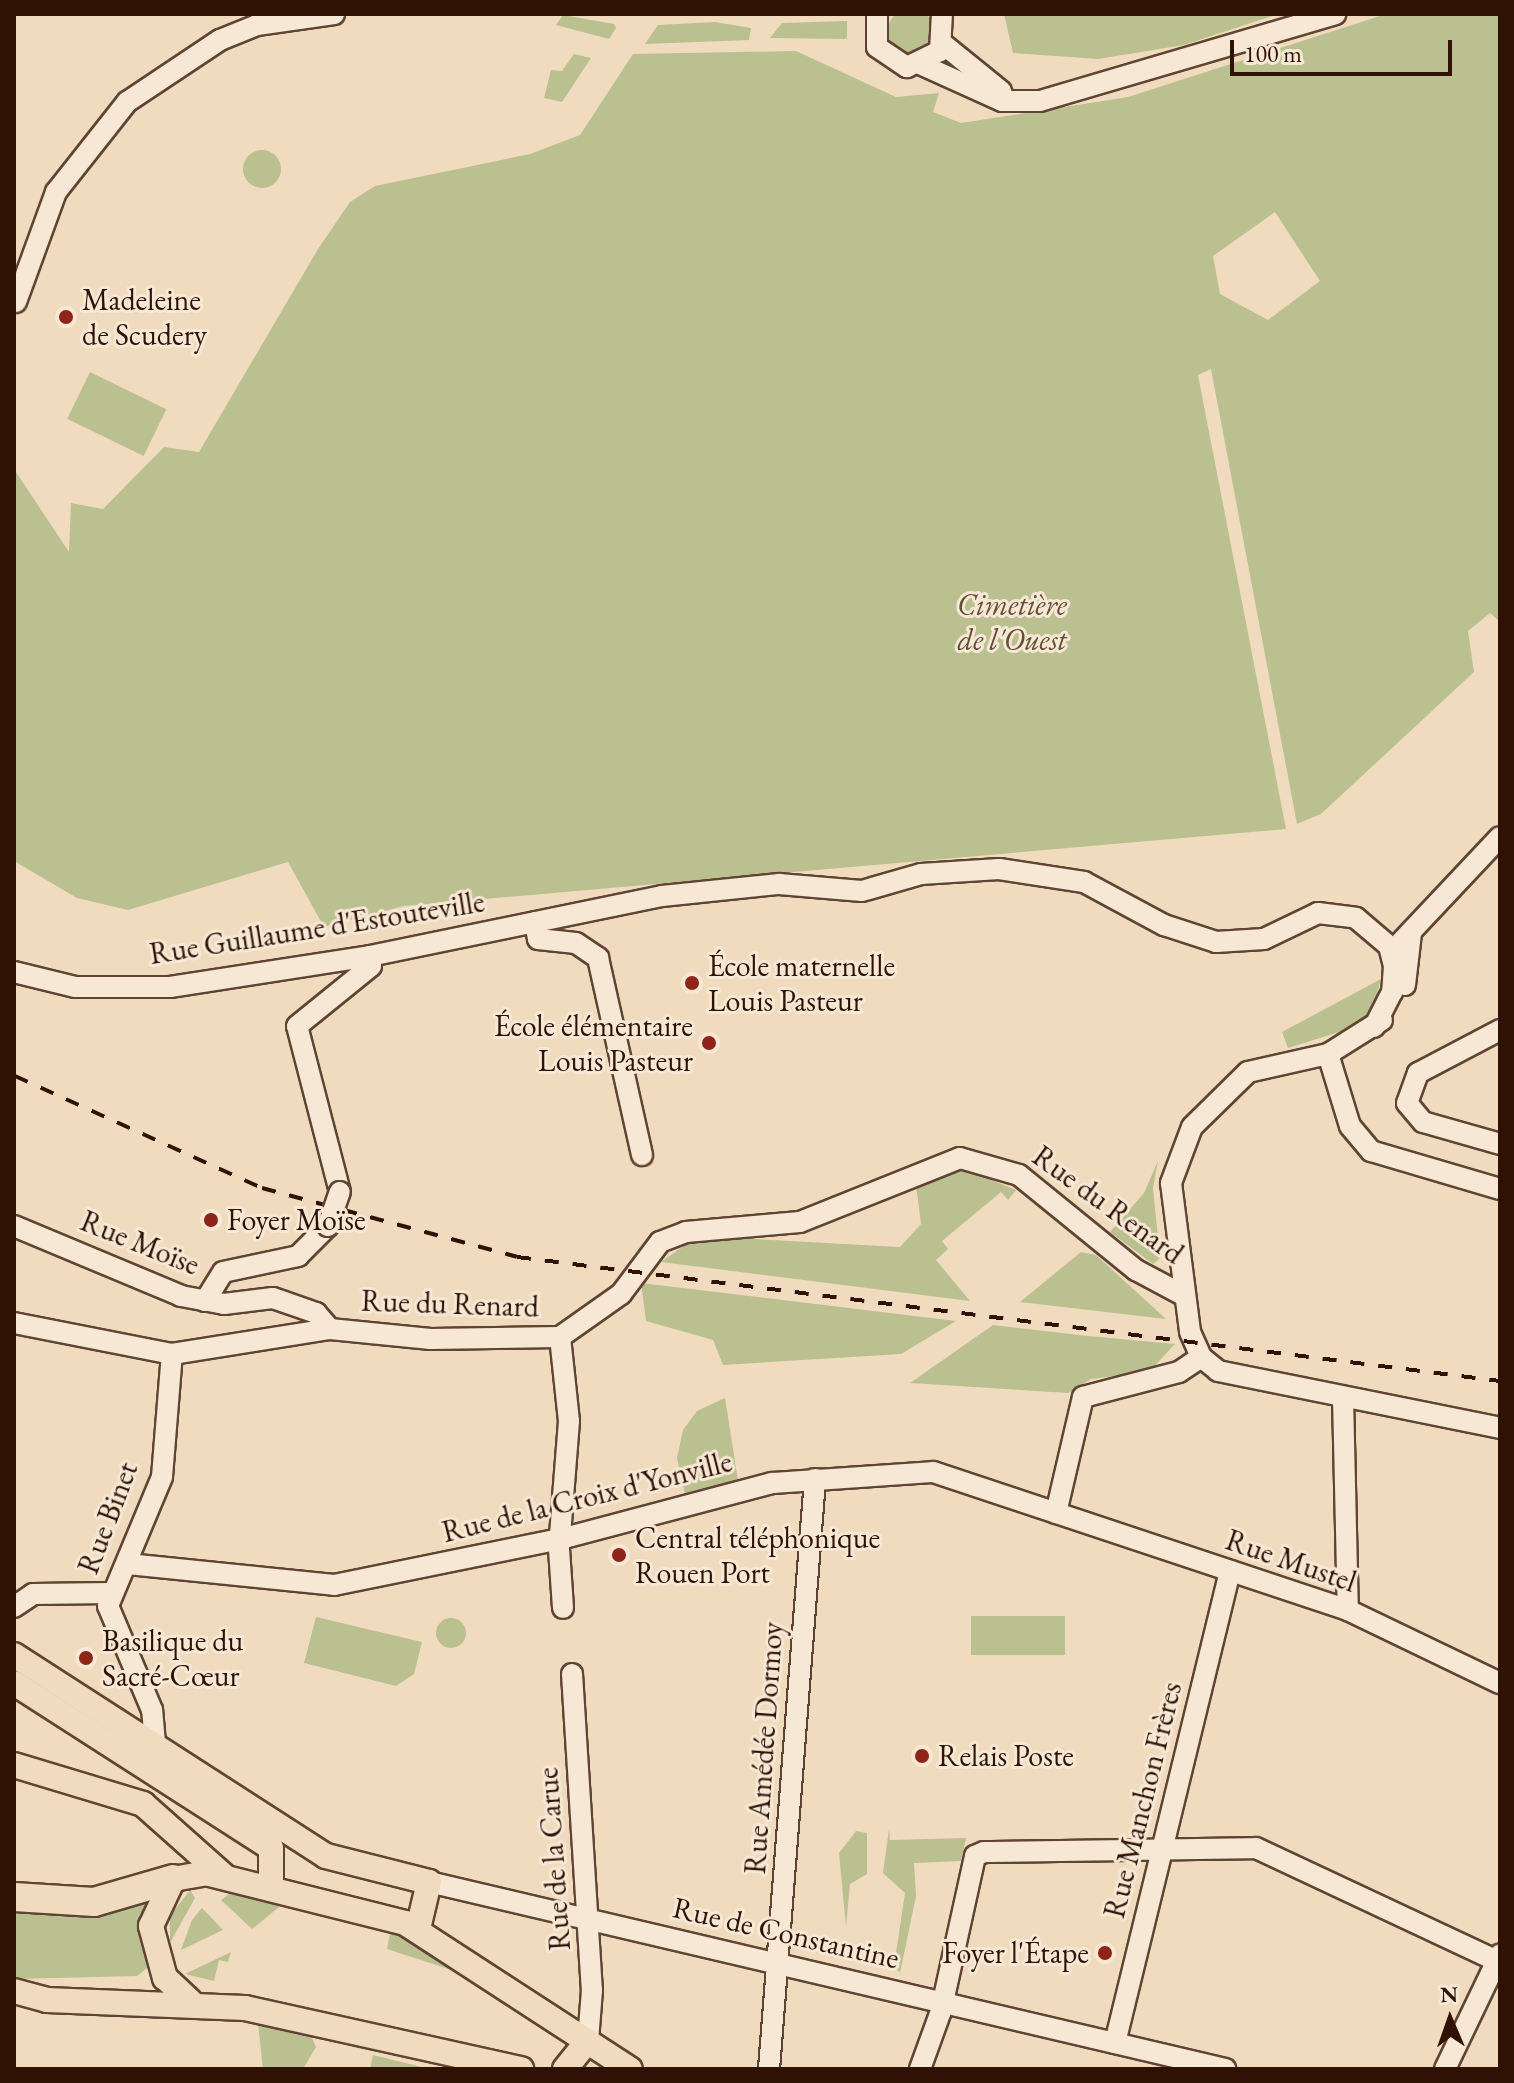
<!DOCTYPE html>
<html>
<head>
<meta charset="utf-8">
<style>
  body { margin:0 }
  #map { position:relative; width:1514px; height:2083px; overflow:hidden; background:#f1dbbe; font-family:"EB Garamond",serif }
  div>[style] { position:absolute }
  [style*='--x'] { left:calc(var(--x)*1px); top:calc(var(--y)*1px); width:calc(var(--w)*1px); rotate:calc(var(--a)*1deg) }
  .green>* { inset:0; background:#bbc090; transform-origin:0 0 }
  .round { border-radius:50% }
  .roads { filter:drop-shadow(2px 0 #604433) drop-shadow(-2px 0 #604433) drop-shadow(0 2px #604433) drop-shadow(0 -2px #604433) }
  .minor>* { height:20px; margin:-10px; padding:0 10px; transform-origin:10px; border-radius:10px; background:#f6e8d5 }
  .major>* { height:24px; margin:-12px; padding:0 12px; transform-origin:12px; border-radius:12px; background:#f1dbbe }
  .highway>* { height:28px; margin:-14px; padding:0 14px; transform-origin:14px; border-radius:14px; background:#f1dbbe }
  .rail>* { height:4px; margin-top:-2px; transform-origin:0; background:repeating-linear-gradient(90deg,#301205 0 14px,transparent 0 28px) }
  .bridges { filter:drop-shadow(2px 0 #604433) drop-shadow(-2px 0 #604433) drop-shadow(0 2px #604433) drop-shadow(0 -2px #604433) }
  .minor-bridge>* { height:20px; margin:-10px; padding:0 10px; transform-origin:10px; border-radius:10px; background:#f6e8d5 }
  .dots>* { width:22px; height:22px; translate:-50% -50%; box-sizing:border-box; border:4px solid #f6e8d5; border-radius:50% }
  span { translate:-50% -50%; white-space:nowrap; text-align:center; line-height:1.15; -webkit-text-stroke:6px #f6e8d5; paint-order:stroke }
  .poi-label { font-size:30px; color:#301205 }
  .left { translate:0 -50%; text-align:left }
  .right { translate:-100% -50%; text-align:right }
  .park-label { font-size:30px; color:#614f36; font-style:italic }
  .street-label { font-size:30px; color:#301205 }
  .frame { position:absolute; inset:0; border:16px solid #301205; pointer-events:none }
  .north { position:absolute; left:1410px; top:1979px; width:80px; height:80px; -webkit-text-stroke:6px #f6e8d5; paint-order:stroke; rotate:358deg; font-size:22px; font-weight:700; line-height:32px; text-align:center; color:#301205 }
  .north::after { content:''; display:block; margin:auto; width:28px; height:36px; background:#301205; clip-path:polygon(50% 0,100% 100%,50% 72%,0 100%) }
  .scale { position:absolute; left:1230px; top:40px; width:222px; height:36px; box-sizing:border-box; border:4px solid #301205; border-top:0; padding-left:10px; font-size:24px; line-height:28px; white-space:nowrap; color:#301205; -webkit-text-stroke:6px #f6e8d5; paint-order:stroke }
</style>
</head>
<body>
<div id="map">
  <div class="green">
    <i class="round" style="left:887px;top:9px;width:48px;height:48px"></i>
    <i style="clip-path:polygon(1004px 14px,1278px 14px,1184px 45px,1098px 59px,1013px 53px)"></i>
    <i style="clip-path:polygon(evenodd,1386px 14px,1500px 14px,1500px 622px,1490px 613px,1468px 631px,1474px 672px,1321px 814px,1297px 824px,1211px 369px,1198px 375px,1286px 829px,404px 906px,324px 927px,288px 862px,128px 910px,77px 898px,14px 861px,14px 469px,69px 552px,71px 503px,103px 509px,164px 447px,199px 452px,318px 249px,350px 202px,375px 186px,530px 154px,580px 135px,633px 54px,796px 51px,896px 97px,939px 93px,933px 112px,961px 123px,1128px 97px,1386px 14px,1275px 212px,1320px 281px,1268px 320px,1220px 294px,1213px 256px,1275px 212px)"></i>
    <i style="clip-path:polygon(563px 15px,614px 24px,616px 28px,609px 39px,556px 25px)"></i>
    <i style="clip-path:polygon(847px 21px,847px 39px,770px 38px,782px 23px)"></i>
    <i style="clip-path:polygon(715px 22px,751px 28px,749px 40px,645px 44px,658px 25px)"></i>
    <i style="clip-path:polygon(574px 54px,591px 58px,562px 102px,544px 98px,551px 70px,562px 71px)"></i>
    <i class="round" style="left:243px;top:150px;width:38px;height:38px"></i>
    <i style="left:90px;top:372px;width:85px;height:52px;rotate:26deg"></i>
    <i style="clip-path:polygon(1381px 979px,1373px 1009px,1355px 1027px,1288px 1048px,1282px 1032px)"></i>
    <i style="clip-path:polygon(1158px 1161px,1153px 1188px,1160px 1258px,1153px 1264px,1110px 1232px,1144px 1193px)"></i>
    <i style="clip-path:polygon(964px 1169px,1016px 1190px,1008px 1200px,1001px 1192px,942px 1241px,948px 1249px,936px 1260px,970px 1301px,661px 1262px,698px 1236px,900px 1247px,921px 1224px,916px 1185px)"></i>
    <i style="clip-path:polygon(1081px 1252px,1096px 1255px,1166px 1319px,1020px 1302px)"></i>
    <i style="clip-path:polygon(641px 1283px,956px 1321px,901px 1354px,723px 1365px,713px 1340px,646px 1321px)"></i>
    <i style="clip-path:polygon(993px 1325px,1088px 1336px,1175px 1344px,1149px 1372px,1091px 1379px,1068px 1393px,910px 1383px)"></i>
    <i style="clip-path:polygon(725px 1398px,738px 1481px,685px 1494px,677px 1458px,683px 1430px,697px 1411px)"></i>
    <i style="left:971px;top:1616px;width:94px;height:39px"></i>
    <i style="clip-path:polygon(316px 1617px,422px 1642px,414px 1674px,396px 1686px,304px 1663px)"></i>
    <i class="round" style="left:436px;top:1618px;width:30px;height:30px"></i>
    <i style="clip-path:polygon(889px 1829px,890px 1840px,966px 1838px,961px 1861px,914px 1863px,916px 1896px,900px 1973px,894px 1966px,905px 1893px,883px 1873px)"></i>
    <i style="clip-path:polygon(856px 1831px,867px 1833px,867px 1874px,850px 1884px,846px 1927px,839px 1853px)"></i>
    <i style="clip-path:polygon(190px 1890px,195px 1898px,170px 1943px,170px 1916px)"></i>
    <i style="clip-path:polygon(233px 1891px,284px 1903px,252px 1929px,221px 1900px)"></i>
    <i style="clip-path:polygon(152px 1901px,153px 1963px,137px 1976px,14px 1979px,14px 1906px,110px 1911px)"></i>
    <i style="clip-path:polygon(202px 1908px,223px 1930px,181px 1950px,192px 1920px)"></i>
    <i style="clip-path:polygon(348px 1919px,399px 1933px,473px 1977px,387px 1949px,390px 1934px)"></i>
    <i style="clip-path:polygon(231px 1952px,228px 1962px,219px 1960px,214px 1981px,185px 1974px)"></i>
    <i style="clip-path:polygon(258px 2023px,311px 2036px,316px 2047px,303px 2069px,263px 2069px)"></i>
    <i style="clip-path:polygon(373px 2055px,426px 2068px,425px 2069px,370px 2069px)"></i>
  </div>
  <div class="roads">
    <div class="minor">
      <i style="--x:877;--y:14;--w:33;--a:90"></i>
      <i style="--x:877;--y:47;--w:36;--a:34"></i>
      <i style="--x:907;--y:67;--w:37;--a:-26"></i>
      <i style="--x:940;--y:51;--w:37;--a:-87"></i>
      <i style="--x:943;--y:44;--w:75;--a:39"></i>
      <i style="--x:922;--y:65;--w:88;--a:24.2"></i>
      <i style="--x:1002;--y:101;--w:38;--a:0"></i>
      <i style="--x:1040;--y:101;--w:308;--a:-16.4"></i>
      <i style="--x:16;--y:302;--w:117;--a:-70"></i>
      <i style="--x:56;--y:192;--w:115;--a:-51.7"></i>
      <i style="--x:127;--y:102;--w:112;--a:-33.7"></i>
      <i style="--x:220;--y:40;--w:40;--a:-22"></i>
      <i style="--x:257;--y:25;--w:78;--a:-8.1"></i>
      <i style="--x:535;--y:922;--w:17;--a:80"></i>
      <i style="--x:538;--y:939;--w:38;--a:6"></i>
      <i style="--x:576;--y:943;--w:27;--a:34"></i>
      <i style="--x:598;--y:958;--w:202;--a:77.4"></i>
      <i style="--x:1401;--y:942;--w:144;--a:-46.7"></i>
      <i style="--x:14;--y:972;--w:63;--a:13.8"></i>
      <i style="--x:75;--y:987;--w:95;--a:0"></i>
      <i style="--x:170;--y:987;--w:202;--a:-8.8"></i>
      <i style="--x:370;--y:956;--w:298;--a:-11.6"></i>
      <i style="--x:662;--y:896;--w:118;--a:-5.9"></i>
      <i style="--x:779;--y:884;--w:83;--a:4.8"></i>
      <i style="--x:862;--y:891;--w:61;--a:-16.1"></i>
      <i style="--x:921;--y:874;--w:78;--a:-3.7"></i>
      <i style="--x:999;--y:869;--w:86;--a:8.7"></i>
      <i style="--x:1084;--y:882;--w:91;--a:28.3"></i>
      <i style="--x:1164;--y:925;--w:55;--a:18.1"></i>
      <i style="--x:1216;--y:942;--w:48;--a:-3.6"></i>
      <i style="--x:1264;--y:939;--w:60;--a:-25.7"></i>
      <i style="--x:1318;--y:913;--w:38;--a:7"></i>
      <i style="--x:1356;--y:918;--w:43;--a:40.3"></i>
      <i style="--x:1389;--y:946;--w:21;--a:76"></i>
      <i style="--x:1394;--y:966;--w:26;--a:94"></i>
      <i style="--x:1392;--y:992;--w:39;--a:117"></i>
      <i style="--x:1405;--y:985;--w:52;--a:-83.4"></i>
      <i style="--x:1382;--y:1020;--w:64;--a:147.8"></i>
      <i style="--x:1328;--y:1054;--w:82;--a:167.3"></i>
      <i style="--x:1248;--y:1072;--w:78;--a:135.5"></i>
      <i style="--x:1192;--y:1127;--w:60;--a:110.6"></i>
      <i style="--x:1171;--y:1183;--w:150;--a:82.7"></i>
      <i style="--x:1190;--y:1332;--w:27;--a:66"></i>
      <i style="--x:1201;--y:1357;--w:22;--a:39"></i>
      <i style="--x:1218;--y:1371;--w:288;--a:11.4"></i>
      <i style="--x:1500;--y:1030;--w:93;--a:152.3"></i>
      <i style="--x:1418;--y:1073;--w:32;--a:110"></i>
      <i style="--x:1407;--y:1103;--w:25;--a:50"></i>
      <i style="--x:1423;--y:1122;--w:80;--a:15.9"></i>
      <i style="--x:1328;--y:1054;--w:75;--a:73"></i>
      <i style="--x:1350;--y:1126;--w:33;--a:50"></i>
      <i style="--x:1371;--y:1151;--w:134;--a:16.4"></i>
      <i style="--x:340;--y:1192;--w:171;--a:-104.5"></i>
      <i style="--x:297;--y:1026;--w:95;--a:-39"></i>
      <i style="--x:371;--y:966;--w:10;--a:-96"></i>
      <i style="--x:14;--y:1226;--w:181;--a:22.7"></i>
      <i style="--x:181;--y:1296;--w:44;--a:10.5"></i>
      <i style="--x:224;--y:1304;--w:49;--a:-7"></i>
      <i style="--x:273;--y:1298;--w:46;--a:19.2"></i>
      <i style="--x:316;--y:1313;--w:21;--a:49"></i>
      <i style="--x:205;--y:1301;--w:34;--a:-58"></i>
      <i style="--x:223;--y:1272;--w:77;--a:-12"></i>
      <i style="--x:298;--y:1256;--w:42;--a:-45"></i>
      <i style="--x:14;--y:1323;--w:161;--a:11.1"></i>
      <i style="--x:172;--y:1354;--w:160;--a:-9"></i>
      <i style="--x:330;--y:1329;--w:101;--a:5.7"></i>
      <i style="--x:431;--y:1339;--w:129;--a:-0.9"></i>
      <i style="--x:560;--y:1337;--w:75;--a:-35.2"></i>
      <i style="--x:621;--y:1294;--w:65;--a:-53.1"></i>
      <i style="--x:660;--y:1242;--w:28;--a:-21"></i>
      <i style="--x:686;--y:1232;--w:114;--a:-5"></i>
      <i style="--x:800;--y:1222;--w:172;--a:-21.8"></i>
      <i style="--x:960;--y:1158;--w:61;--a:16.1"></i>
      <i style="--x:1019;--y:1175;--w:151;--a:39.1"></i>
      <i style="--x:1136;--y:1270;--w:53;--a:28"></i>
      <i style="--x:560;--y:1337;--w:84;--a:83.9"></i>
      <i style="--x:569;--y:1421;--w:128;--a:94.5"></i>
      <i style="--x:559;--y:1549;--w:59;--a:86.1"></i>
      <i style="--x:1343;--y:1397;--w:213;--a:88.7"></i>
      <i style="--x:1056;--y:1513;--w:119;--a:-76.9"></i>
      <i style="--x:1083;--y:1397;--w:99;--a:-14.6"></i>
      <i style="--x:1179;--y:1372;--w:27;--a:-34"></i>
      <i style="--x:128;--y:1564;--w:207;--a:5.8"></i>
      <i style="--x:334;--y:1585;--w:235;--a:-11.5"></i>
      <i style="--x:564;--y:1538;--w:215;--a:-14.8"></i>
      <i style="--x:772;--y:1483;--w:161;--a:-3.9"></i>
      <i style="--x:933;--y:1472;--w:437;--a:18.4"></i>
      <i style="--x:1348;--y:1610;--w:169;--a:25.7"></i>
      <i style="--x:14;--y:1607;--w:23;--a:-34"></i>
      <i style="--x:33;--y:1594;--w:77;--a:-0.7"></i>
      <i style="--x:572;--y:1674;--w:317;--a:86.4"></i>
      <i style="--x:592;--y:1990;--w:51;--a:94.5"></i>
      <i style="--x:155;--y:1743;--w:33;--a:-95"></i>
      <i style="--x:152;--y:1710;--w:113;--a:-112.9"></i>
      <i style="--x:108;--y:1606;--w:140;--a:-67.3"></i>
      <i style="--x:162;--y:1477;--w:123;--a:-85.4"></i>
      <i style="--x:429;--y:1882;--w:818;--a:13.22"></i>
      <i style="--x:1115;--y:2043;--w:486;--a:-76.3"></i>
      <i style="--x:769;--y:2069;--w:592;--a:-85.54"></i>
      <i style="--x:920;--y:2069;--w:62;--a:-70.1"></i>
      <i style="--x:941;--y:2011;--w:159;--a:-77.6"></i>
      <i style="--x:975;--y:1856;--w:10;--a:-24"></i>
      <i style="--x:984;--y:1852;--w:272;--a:-0.8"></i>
      <i style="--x:1256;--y:1848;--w:266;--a:25.1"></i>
      <i style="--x:1445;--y:2069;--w:127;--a:-64.4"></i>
    </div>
    <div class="major">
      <i style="--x:14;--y:1655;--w:371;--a:32.8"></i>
      <i style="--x:326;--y:1856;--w:106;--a:14.2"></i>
      <i style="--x:429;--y:1882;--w:48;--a:103.2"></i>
      <i style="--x:14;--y:1683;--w:305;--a:32.7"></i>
      <i style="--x:271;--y:1848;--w:41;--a:90"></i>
      <i style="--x:14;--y:1765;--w:135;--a:16.8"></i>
      <i style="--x:143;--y:1804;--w:108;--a:41.6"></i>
      <i style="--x:14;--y:1991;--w:34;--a:15"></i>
      <i style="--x:47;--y:2000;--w:198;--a:2.3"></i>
      <i style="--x:245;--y:2008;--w:283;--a:12.5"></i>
      <i style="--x:190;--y:2001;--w:34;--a:-137"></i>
      <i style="--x:165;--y:1978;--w:54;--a:-105.1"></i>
      <i style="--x:151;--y:1926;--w:52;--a:-64.9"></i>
      <i style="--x:173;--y:1879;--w:34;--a:-10"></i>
      <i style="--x:206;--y:1873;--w:205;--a:14.1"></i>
      <i style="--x:405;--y:1923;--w:268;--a:33"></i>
      <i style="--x:565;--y:2069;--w:36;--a:-51"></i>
    </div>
    <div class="highway">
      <i style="--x:14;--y:1897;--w:80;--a:3.6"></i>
      <i style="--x:94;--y:1902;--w:82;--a:-16.2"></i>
    </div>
  </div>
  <div class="rail">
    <i style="--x:15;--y:1076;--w:271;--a:24.4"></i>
    <i style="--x:262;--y:1188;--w:264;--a:15.1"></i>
    <i style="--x:517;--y:1257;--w:991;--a:7.19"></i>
  </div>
  <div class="bridges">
    <div class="minor-bridge">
      <i style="--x:328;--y:1226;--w:36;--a:-71"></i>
    </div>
  </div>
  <div class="dots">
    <i style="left:66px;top:317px;background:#8f2418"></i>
    <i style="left:692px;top:983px;background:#8f2418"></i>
    <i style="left:709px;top:1043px;background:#8f2418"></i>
    <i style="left:211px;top:1220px;background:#8f2418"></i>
    <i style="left:619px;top:1555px;background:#8f2418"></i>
    <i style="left:86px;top:1658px;background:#8f2418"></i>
    <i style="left:922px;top:1756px;background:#8f2418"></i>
    <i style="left:1105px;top:1953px;background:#8f2418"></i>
  </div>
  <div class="poi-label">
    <span class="left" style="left:82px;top:317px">Madeleine<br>de Scudery</span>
    <span class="left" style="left:708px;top:983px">École maternelle<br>Louis Pasteur</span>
    <span class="right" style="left:693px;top:1043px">École élémentaire<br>Louis Pasteur</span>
    <span class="left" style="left:227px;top:1220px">Foyer Moïse</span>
    <span class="left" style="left:635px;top:1555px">Central téléphonique<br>Rouen Port</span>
    <span class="left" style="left:102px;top:1658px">Basilique du<br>Sacré-Cœur</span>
    <span class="left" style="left:938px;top:1756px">Relais Poste</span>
    <span class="right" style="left:1089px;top:1953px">Foyer l'Étape</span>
  </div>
  <div class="park-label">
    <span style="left:1012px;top:622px">Cimetière<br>de l'Ouest</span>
  </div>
  <div class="street-label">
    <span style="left:317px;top:928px;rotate:-9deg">Rue Guillaume d'Estouteville</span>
    <span style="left:1108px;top:1205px;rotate:36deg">Rue du Renard</span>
    <span style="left:140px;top:1243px;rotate:22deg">Rue Moïse</span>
    <span style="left:450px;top:1304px;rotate:2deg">Rue du Renard</span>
    <span style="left:587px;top:1497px;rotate:-14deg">Rue de la Croix d'Yonville</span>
    <span style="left:108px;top:1518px;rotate:-69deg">Rue Binet</span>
    <span style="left:1291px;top:1561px;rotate:19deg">Rue Mustel</span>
    <span style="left:764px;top:1748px;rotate:-86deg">Rue Amédée Dormoy</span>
    <span style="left:1143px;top:1800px;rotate:-76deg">Rue Manchon Frères</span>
    <span style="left:554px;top:1859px;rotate:-94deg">Rue de la Carue</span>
    <span style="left:786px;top:1933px;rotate:13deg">Rue de Constantine</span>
  </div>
  <div class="frame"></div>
  <div class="north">N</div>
  <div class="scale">100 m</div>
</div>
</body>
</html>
